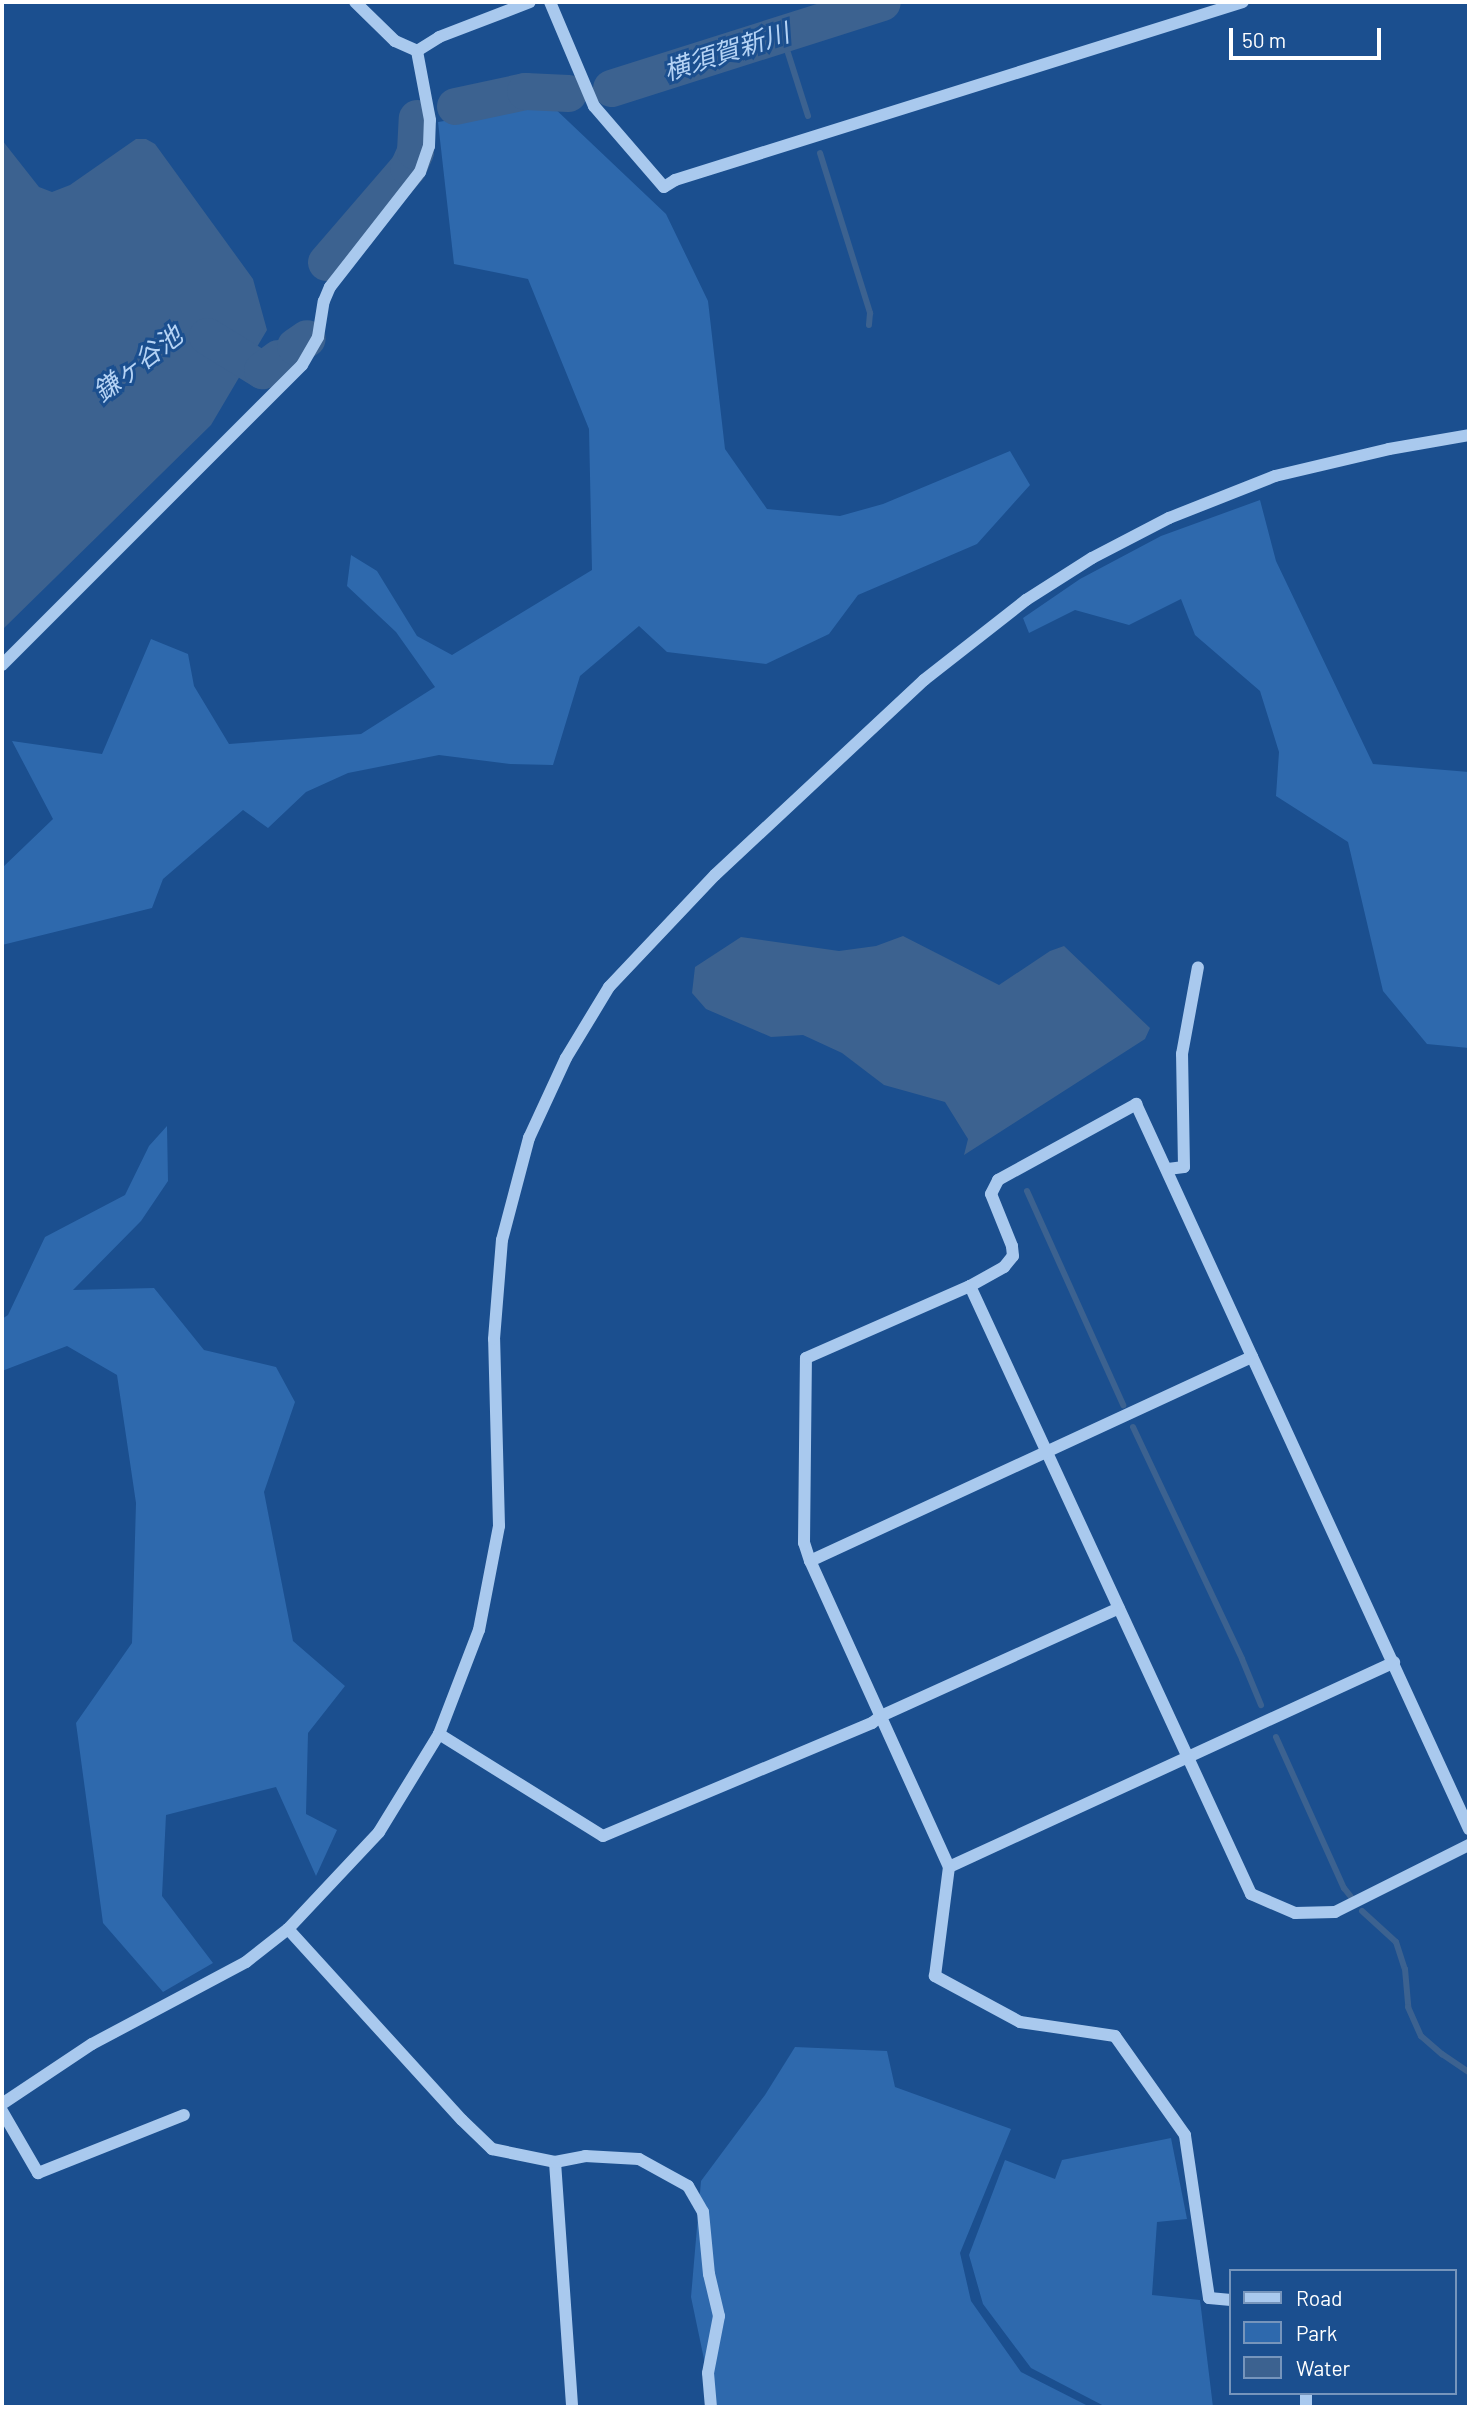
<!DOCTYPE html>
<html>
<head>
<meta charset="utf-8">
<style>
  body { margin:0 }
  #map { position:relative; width:1471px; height:2409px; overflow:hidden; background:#1b4f8f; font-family:Barlow,"Noto Sans JP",sans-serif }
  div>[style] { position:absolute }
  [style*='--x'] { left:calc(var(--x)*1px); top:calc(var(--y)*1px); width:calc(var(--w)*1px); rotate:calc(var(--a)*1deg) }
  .green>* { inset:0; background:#2e69ad }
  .water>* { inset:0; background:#3c6290 }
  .stream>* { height:6px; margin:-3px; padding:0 3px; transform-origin:3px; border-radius:3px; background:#3c6290 }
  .river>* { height:37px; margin:-18.5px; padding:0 18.5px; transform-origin:18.5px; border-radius:18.5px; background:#3c6290 }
  .minor>* { height:12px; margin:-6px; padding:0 6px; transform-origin:6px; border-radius:6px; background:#a9c9ee }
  span { translate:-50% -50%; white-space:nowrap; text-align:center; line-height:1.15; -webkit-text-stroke:6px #1b4f8f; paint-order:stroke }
  .water-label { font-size:26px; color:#b5d3f5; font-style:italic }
  .frame { position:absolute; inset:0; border:4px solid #fff; pointer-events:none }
  .legend { position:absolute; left:1229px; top:2269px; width:228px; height:126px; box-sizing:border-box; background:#1b4f8f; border:2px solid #7695bc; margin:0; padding:9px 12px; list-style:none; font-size:21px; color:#fff }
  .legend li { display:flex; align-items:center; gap:14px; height:35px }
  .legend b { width:35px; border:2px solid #7695bc }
  .scale { position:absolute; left:1229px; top:28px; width:152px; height:32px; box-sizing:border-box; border:4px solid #fff; border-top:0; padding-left:9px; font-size:21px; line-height:24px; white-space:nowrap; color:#fff; -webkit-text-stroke:5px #1b4f8f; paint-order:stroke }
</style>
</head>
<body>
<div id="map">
  <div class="green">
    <i style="clip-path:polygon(550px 104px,666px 214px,708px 301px,725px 449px,767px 509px,840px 516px,883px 504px,1010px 451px,1030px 485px,977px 544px,858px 595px,829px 634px,766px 664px,667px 652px,639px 626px,580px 676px,553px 765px,510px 764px,439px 755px,348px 773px,306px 792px,268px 828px,243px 810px,163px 879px,152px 908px,2px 945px,2px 868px,53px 819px,12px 741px,102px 754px,151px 639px,188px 654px,194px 686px,229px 744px,361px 734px,435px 687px,396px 632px,347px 586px,351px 555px,377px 571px,417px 636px,452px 655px,592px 570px,589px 429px,528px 279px,454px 264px,438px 122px)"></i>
    <i style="clip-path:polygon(1260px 500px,1276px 561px,1373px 764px,1469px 772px,1469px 1048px,1427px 1044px,1383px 991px,1348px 842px,1276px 796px,1279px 752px,1260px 691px,1195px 635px,1181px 599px,1129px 625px,1075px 610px,1029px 633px,1023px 618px,1080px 579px,1161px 536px)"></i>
    <i style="clip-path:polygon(167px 1126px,168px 1181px,141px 1221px,73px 1290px,154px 1288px,204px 1350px,276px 1367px,295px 1402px,264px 1492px,293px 1641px,345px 1686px,308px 1733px,306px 1814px,337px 1830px,316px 1876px,276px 1787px,166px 1815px,162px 1896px,213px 1963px,163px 1992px,103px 1923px,76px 1723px,132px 1643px,136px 1503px,117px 1375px,67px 1346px,2px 1371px,2px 1319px,8px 1315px,45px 1237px,125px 1195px,149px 1146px)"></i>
    <i style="clip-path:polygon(795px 2047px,887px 2051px,895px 2087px,1011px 2129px,960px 2253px,971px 2301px,1021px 2372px,1090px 2407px,714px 2407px,691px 2297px,701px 2181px,765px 2095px)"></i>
    <i style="clip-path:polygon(1171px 2138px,1187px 2219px,1157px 2222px,1152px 2295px,1200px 2300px,1213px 2407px,1106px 2407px,1031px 2368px,983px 2304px,969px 2255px,1005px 2160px,1055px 2179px,1062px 2160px)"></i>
  </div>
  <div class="water">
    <i style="clip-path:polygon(136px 139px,146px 139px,155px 144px,253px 279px,267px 330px,211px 425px,2px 630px,2px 140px,39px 187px,52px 192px,70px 185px)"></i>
    <i style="clip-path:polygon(903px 936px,999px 985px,1050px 951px,1064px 946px,1150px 1028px,1145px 1039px,964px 1155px,968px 1139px,945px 1102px,884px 1085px,842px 1053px,803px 1035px,771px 1037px,706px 1009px,692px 993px,695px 967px,741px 937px,839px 951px,876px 946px)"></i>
  </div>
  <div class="stream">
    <i style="--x:782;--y:34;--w:86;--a:72.4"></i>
    <i style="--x:820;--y:153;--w:168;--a:72.6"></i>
    <i style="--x:870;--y:313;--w:12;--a:95"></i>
    <i style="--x:1027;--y:1191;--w:235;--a:65.8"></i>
    <i style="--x:1133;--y:1427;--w:256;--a:64.8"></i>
    <i style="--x:1242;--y:1659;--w:50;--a:67.6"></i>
    <i style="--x:1276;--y:1737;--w:166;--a:65.8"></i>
    <i style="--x:1344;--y:1888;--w:11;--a:52"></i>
    <i style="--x:1362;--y:1911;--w:46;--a:42.4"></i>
    <i style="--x:1396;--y:1942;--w:28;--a:72"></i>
    <i style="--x:1405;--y:1969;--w:38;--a:85"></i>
    <i style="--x:1408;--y:2007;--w:32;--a:66"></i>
    <i style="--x:1421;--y:2036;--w:28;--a:41"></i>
    <i style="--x:1442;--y:2054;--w:32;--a:34"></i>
  </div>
  <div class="river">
    <i style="--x:611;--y:88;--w:284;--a:-17.6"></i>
    <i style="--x:455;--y:106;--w:72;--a:-12.1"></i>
    <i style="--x:525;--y:91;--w:43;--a:2.7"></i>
    <i style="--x:326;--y:262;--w:125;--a:-49.2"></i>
    <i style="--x:408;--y:167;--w:17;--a:-66"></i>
    <i style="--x:415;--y:151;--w:33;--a:-87"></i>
    <i style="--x:207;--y:336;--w:65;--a:31.7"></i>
    <i style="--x:262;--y:370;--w:20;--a:-37"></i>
    <i style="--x:295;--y:346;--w:14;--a:-34"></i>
  </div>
  <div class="minor">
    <i style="--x:355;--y:2;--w:56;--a:44.3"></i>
    <i style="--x:395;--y:41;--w:24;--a:24"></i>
    <i style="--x:550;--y:2;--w:113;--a:67.1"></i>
    <i style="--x:594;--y:106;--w:107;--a:49.2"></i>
    <i style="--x:664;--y:187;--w:13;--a:-32"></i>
    <i style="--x:675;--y:180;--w:595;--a:-17.4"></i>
    <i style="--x:417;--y:51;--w:26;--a:-32"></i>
    <i style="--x:439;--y:37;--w:97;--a:-21"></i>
    <i style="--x:2;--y:665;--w:424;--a:-45"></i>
    <i style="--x:302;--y:365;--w:32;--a:-60"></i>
    <i style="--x:318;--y:337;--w:36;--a:-81"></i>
    <i style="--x:324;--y:301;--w:15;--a:-67"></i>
    <i style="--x:330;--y:287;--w:146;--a:-52"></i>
    <i style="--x:420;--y:172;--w:28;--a:-71"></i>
    <i style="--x:429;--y:146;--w:26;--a:-88"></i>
    <i style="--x:430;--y:120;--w:70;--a:-100.7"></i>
    <i style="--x:1168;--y:1169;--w:16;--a:-7"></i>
    <i style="--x:1184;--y:1167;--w:113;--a:-91"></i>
    <i style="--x:1182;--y:1054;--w:88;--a:-79.6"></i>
    <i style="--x:970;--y:1286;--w:670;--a:65.19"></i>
    <i style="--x:1251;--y:1894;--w:48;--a:23.4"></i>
    <i style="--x:1295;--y:1913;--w:40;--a:-1.4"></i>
    <i style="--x:1335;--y:1912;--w:150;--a:-26.6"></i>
    <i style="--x:810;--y:1561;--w:487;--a:-24.8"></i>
    <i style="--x:439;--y:1734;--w:193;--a:31.9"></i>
    <i style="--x:603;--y:1836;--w:292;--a:-22.8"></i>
    <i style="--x:872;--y:1723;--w:11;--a:-38"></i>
    <i style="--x:881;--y:1716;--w:261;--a:-24.4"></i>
    <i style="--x:949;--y:1867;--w:490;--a:-24.7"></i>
    <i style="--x:288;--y:1929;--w:258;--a:47.7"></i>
    <i style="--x:462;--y:2120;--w:42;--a:44"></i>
    <i style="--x:492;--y:2149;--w:64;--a:11.7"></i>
    <i style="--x:555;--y:2162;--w:246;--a:86"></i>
    <i style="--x:2;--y:2104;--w:108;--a:-33.7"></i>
    <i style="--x:92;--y:2044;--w:174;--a:-28"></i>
    <i style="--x:246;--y:1962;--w:53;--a:-38.2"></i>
    <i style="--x:288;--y:1929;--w:133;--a:-46.8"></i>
    <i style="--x:379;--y:1832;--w:115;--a:-58.5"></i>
    <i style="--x:439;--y:1734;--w:111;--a:-69"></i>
    <i style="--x:479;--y:1630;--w:106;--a:-79.1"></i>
    <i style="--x:499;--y:1526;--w:187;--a:-91.5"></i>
    <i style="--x:494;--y:1339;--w:99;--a:-85.4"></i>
    <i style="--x:502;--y:1240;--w:106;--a:-75.2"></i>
    <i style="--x:529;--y:1138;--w:88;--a:-65.2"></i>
    <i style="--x:566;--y:1058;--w:83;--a:-58.8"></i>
    <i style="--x:609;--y:987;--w:154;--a:-46.6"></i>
    <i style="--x:715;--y:875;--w:286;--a:-43"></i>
    <i style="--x:924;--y:680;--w:130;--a:-38.1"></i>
    <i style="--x:1026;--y:600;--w:78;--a:-32.5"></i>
    <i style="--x:1092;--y:558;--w:87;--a:-27.5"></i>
    <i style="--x:1169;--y:518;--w:114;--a:-21.6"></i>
    <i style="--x:1275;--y:476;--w:117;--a:-13.3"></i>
    <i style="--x:1389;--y:449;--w:81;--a:-9.9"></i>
    <i style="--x:2;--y:2111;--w:72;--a:59.9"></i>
    <i style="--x:38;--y:2173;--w:157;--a:-21.7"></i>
    <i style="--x:555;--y:2162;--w:31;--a:-11"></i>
    <i style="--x:585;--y:2156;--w:54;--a:3.2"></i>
    <i style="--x:639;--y:2159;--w:56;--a:28.9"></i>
    <i style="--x:688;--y:2186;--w:30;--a:60"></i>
    <i style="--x:703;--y:2212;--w:62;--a:84.5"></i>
    <i style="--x:709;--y:2274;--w:43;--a:76.6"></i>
    <i style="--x:719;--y:2316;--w:58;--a:100.9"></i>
    <i style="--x:708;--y:2373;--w:34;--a:85"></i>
    <i style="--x:1231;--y:2300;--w:22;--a:-175"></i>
    <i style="--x:1209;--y:2298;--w:165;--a:-98.4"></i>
    <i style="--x:1185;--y:2135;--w:121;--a:-125.3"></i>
    <i style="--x:1115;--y:2036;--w:96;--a:-171.6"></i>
    <i style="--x:1020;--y:2022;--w:97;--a:-151.6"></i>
    <i style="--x:935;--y:1976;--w:110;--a:-82.7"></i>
    <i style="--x:949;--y:1867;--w:336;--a:-114.4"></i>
    <i style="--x:810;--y:1561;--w:19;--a:-108"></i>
    <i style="--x:804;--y:1543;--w:185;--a:-89.4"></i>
    <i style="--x:806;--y:1358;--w:179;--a:-23.7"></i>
    <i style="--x:970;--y:1286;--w:39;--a:-29"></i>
    <i style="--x:1004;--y:1267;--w:14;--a:-51"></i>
    <i style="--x:1013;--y:1256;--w:10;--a:-96"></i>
    <i style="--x:1012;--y:1246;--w:56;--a:-112"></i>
    <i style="--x:991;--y:1194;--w:16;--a:-63"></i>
    <i style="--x:998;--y:1180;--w:158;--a:-28.8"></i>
    <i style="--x:1136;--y:1104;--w:798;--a:65.33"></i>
    <i style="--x:1306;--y:2393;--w:14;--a:90"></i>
  </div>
  <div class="water-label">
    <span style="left:726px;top:51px;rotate:-18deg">横須賀新川</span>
    <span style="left:137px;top:363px;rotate:-38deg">鎌ヶ谷池</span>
  </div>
  <div class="frame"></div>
  <ul class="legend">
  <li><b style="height:9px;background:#a9c9ee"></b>Road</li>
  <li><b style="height:19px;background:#2e69ad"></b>Park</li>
  <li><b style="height:19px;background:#3c6290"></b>Water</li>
  </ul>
  <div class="scale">50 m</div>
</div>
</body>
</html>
